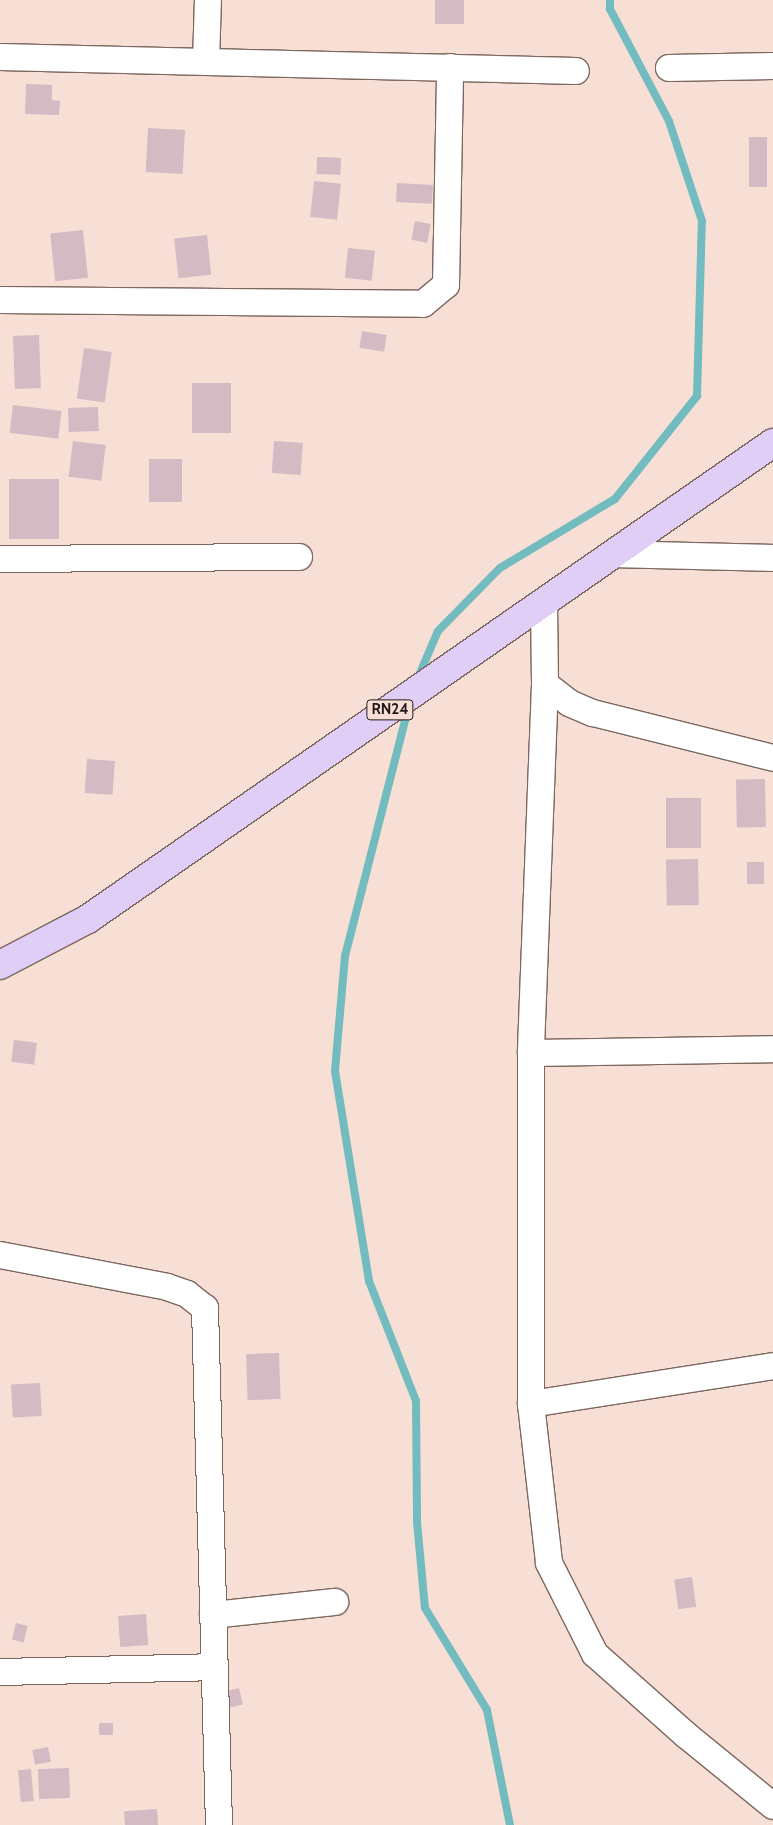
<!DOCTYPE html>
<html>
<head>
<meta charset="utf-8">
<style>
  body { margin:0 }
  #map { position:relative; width:773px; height:1825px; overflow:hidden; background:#f8dfd6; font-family:Cabin,sans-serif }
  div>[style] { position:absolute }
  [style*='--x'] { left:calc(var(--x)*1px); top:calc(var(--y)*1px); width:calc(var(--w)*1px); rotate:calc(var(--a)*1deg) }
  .stream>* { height:8px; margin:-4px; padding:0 4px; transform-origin:4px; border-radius:4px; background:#72bbbf }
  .building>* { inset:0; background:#d4bac2; transform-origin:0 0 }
  .roads { filter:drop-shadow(1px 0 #7c675f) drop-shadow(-1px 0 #7c675f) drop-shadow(0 1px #7c675f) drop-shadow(0 -1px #7c675f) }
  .minor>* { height:26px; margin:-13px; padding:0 13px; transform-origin:13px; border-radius:13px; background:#fff }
  .major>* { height:28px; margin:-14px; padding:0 14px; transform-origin:14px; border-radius:14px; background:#e0cef6 }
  span { translate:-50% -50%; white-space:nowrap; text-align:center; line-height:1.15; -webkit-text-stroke:4.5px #f8dfd6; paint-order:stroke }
  .shield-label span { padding:1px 4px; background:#f8dfd6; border:1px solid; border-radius:4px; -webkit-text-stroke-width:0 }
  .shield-label { font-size:15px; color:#211916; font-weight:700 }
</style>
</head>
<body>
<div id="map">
  <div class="stream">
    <i style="--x:417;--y:680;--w:53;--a:-66.8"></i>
    <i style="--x:438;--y:631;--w:88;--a:-45.5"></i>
    <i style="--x:500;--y:568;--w:134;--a:-31"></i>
    <i style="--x:615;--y:499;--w:132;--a:-51.5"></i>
    <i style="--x:697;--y:396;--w:175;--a:-88.4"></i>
    <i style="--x:702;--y:221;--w:105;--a:-108.3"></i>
    <i style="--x:669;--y:121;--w:127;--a:-117.8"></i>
    <i style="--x:610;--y:9;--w:9;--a:-90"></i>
    <i style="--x:409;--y:705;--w:259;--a:104.3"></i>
    <i style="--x:345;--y:956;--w:115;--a:95"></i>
    <i style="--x:335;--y:1071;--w:213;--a:80.8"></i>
    <i style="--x:369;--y:1281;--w:129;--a:68.6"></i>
    <i style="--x:416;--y:1401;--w:121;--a:89.5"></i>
    <i style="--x:417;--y:1522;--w:86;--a:84.7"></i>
    <i style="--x:425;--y:1608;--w:119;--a:58.7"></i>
    <i style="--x:487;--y:1710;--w:117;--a:78.7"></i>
  </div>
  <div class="building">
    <i style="left:435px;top:0;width:29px;height:24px"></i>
    <i style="clip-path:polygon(26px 84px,52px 85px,52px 100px,60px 101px,59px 115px,25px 114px)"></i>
    <i style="left:148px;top:128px;width:37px;height:44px;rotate:3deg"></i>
    <i style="left:749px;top:137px;width:18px;height:50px"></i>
    <i style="left:317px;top:157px;width:24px;height:17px;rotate:2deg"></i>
    <i style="left:314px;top:181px;width:27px;height:36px;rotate:6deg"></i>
    <i style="left:397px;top:183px;width:36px;height:19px;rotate:3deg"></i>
    <i style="left:415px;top:221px;width:16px;height:19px;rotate:11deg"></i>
    <i style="left:83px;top:230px;width:48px;height:33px;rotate:84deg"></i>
    <i style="left:207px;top:235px;width:40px;height:33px;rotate:84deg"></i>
    <i style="left:348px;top:248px;width:27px;height:30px;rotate:6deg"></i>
    <i style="left:362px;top:331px;width:25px;height:17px;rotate:9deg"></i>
    <i style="left:39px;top:335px;width:53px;height:26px;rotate:88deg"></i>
    <i style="left:84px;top:348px;width:28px;height:51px;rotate:8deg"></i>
    <i style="left:192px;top:383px;width:39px;height:50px"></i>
    <i style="left:13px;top:405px;width:49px;height:28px;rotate:7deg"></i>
    <i style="left:98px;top:407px;width:24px;height:30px;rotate:88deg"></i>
    <i style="left:73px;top:441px;width:33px;height:36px;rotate:7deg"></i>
    <i style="left:274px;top:441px;width:29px;height:32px;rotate:4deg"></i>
    <i style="left:149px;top:459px;width:33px;height:43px"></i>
    <i style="left:9px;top:479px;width:50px;height:60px"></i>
    <i style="left:87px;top:759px;width:28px;height:34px;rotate:4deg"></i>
    <i style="left:765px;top:779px;width:48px;height:29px;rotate:89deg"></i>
    <i style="left:666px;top:798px;width:35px;height:50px"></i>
    <i style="left:698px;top:859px;width:46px;height:32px;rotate:89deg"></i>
    <i style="left:747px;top:862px;width:17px;height:22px"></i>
    <i style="left:14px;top:1040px;width:23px;height:22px;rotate:7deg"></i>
    <i style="left:279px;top:1353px;width:46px;height:33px;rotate:88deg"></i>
    <i style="left:40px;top:1383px;width:33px;height:29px;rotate:87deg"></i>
    <i style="left:692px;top:1577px;width:30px;height:18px;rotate:82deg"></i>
    <i style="left:146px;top:1614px;width:31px;height:28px;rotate:86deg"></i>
    <i style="left:16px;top:1623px;width:12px;height:17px;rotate:14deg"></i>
    <i style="left:239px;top:1688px;width:17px;height:23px;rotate:77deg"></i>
    <i style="left:99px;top:1723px;width:14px;height:12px"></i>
    <i style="left:48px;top:1747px;width:15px;height:16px;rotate:79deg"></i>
    <i style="left:69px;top:1768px;width:30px;height:31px;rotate:88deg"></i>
    <i style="left:31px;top:1769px;width:32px;height:13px;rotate:85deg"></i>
    <i style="left:157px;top:1809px;width:16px;height:33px;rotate:86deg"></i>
  </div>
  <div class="roads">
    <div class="minor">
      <i style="--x:0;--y:57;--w:576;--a:1.39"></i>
      <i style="--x:206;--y:62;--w:62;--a:-88.2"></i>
      <i style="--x:669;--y:68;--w:104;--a:-1.1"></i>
      <i style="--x:0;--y:300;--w:423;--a:0.5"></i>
      <i style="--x:423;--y:304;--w:30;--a:-40"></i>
      <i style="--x:446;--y:285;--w:218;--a:-88.9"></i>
      <i style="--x:613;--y:554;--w:160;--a:1.4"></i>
      <i style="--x:0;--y:559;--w:299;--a:-0.4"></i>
      <i style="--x:544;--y:602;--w:82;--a:89.3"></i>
      <i style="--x:545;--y:684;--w:369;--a:92.2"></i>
      <i style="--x:531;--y:1053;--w:351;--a:90"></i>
      <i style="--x:531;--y:1404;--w:160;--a:83.5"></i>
      <i style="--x:549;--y:1563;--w:102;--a:63.2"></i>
      <i style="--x:595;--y:1654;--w:122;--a:41.7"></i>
      <i style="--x:686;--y:1735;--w:112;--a:39.2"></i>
      <i style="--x:545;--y:684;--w:31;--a:38"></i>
      <i style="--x:569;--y:703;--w:26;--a:23"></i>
      <i style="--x:593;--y:713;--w:186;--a:14"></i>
      <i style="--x:531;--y:1053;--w:242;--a:-0.9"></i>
      <i style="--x:0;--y:1255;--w:170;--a:10.8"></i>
      <i style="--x:167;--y:1287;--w:21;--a:19"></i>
      <i style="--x:187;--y:1294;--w:23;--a:38"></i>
      <i style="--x:205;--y:1308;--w:517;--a:88.45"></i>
      <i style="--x:531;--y:1404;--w:245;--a:-8.9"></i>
      <i style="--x:213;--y:1615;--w:123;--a:-6.1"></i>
      <i style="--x:0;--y:1672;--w:215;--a:-1.3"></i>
    </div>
    <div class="major">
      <i style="--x:0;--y:965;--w:99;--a:-27.6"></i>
      <i style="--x:88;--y:919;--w:834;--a:-34.8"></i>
    </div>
  </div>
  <div class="shield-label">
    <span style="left:390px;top:710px">RN24</span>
  </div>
</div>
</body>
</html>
